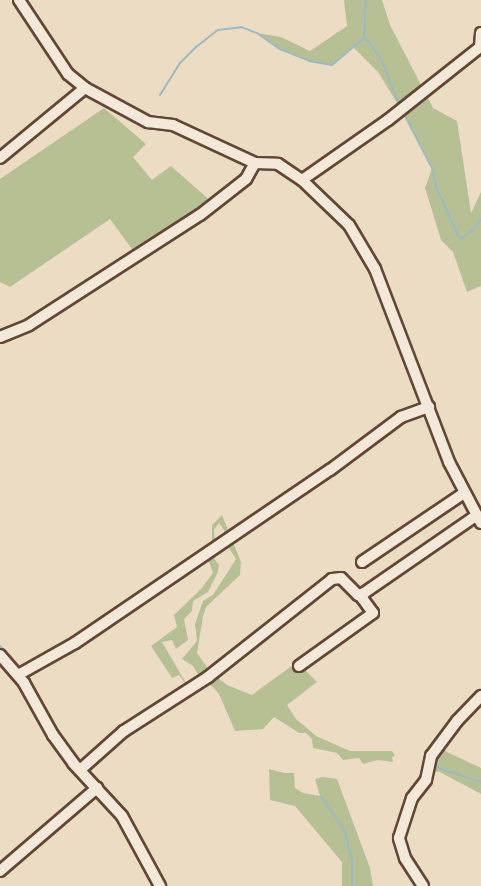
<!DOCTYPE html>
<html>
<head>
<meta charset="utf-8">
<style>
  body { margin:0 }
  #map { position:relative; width:481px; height:886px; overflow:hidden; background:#ecdcc4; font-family:"IM FELL Double Pica",serif }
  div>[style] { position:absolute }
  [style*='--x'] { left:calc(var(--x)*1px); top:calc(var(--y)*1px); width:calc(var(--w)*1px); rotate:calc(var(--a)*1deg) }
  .green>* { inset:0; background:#b7c095 }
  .stream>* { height:2px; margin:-1px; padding:0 1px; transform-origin:1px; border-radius:1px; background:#9eb9bf }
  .roads { filter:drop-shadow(2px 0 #614736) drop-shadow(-2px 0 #614736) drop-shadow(0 2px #614736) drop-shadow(0 -2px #614736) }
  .minor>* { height:10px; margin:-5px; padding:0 5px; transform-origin:5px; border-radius:5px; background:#f3e8d9 }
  span { translate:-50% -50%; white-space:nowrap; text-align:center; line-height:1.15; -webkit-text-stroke:4.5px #f3e8d9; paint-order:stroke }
</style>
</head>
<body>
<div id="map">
  <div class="green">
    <i style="clip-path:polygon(344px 0,382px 0,390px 25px,433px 108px,457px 121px,471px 213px,481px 192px,481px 286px,467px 292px,453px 252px,441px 240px,425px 188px,432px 168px,405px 116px,378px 72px,353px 47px,332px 65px,309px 61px,280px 49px,257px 33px,281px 37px,310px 51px,347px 26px)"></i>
    <i style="clip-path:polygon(104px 108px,146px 144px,133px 157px,152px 180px,171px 166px,214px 204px,137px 256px,110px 219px,10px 287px,0 282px,0 179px)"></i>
    <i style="clip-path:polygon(222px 515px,241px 562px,240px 575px,206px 607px,203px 616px,197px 653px,209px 670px,227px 685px,252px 695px,297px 662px,317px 682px,287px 705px,296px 719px,316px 736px,350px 751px,392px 751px,395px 756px,392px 757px,393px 762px,378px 760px,363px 764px,359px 758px,343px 760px,337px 753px,313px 748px,312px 739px,306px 733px,299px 733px,274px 717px,263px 729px,235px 731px,219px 694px,213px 687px,202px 681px,193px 666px,182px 659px,197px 641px,195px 624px,203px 601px,213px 595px,236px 559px,225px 542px,224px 530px,219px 523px,214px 530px,215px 543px,220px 550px,213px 557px,219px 565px,218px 572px,208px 592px,193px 601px,192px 611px,184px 619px,188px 640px,176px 649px,172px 640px,162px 642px,190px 690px,179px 675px,172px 678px,151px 646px,177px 627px,174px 615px,201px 589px,213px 573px,206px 553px,212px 544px,212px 525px)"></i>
    <i style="clip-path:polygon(439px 745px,447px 752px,481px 768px,481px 794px,438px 771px,427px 780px)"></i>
    <i style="clip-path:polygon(269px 769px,284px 773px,294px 773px,295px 788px,303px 793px,320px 796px,315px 779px,322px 777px,337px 779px,370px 868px,373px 886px,342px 886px,342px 862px,295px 806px,270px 800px)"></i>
  </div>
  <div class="stream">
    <i style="--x:364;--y:35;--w:35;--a:-87"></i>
    <i style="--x:160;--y:95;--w:38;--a:-58"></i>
    <i style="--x:180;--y:63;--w:23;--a:-45"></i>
    <i style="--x:196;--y:47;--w:28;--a:-38"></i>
    <i style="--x:218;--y:30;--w:23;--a:-7"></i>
    <i style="--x:241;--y:27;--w:17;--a:21"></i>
    <i style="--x:257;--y:33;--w:28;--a:35"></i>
    <i style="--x:280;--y:49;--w:31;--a:22"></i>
    <i style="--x:309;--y:61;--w:23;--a:10"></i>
    <i style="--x:332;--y:65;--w:43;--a:-40.3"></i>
    <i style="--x:365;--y:37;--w:27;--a:54"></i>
    <i style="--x:381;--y:59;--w:52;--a:68.4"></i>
    <i style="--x:403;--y:112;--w:63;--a:62.6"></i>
    <i style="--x:432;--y:168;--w:22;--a:77"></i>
    <i style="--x:437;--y:189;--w:55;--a:65.3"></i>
    <i style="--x:460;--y:239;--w:14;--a:-34"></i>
    <i style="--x:472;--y:231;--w:15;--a:-53"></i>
    <i style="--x:0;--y:646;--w:30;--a:48"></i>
    <i style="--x:26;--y:675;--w:78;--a:60.2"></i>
    <i style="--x:436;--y:767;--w:47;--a:18.4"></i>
    <i style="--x:91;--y:775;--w:48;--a:46.7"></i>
    <i style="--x:321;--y:796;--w:41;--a:55.9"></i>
    <i style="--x:344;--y:830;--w:31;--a:75"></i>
    <i style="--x:352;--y:860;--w:26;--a:90"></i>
    <i style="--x:137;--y:833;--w:61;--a:60.5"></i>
  </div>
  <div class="roads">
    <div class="minor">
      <i style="--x:19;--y:0;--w:89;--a:56.5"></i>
      <i style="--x:68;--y:74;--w:22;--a:39"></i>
      <i style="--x:85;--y:88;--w:72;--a:28.4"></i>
      <i style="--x:148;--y:122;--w:25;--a:7"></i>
      <i style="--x:173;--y:125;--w:90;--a:24.9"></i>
      <i style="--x:0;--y:158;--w:110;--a:-39.5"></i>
      <i style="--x:302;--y:180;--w:105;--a:-34.9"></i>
      <i style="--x:388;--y:120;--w:117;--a:-38.4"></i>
      <i style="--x:480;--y:47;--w:14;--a:-86"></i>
      <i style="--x:0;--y:337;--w:31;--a:-22"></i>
      <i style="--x:29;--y:325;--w:203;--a:-32.8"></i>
      <i style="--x:200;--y:215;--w:58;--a:-38"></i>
      <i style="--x:246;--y:179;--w:18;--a:-61"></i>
      <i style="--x:255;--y:163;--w:23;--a:2"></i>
      <i style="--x:278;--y:164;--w:29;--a:34"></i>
      <i style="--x:302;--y:180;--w:65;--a:43.8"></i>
      <i style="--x:349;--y:225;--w:51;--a:59.4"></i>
      <i style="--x:375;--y:269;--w:207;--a:69"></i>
      <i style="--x:449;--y:462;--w:69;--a:62.3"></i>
      <i style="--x:362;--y:562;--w:123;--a:-34.1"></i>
      <i style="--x:0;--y:655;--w:37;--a:49"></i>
      <i style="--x:24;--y:683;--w:60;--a:60.9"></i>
      <i style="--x:53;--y:735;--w:34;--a:54"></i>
      <i style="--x:73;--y:763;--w:72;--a:47.2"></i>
      <i style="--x:122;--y:816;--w:80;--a:61.5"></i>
      <i style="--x:299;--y:666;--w:91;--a:-35.6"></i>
      <i style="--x:373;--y:613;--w:19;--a:-126"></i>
      <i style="--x:362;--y:598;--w:5;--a:-68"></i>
      <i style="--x:364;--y:593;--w:137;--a:-34.6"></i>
      <i style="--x:18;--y:675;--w:65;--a:-29.3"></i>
      <i style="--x:75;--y:643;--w:308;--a:-34.2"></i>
      <i style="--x:330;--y:470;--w:89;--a:-36.7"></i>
      <i style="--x:401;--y:417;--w:30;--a:-20"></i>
      <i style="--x:80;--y:770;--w:59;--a:-41.6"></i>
      <i style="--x:124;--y:731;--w:100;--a:-32.7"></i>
      <i style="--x:208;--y:677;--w:158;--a:-38.3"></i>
      <i style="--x:332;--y:579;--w:9;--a:-6"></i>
      <i style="--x:341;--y:578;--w:24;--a:45"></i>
      <i style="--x:358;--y:595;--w:6;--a:-18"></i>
      <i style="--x:0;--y:871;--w:128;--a:-40.6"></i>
      <i style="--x:423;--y:886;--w:33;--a:-123"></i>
      <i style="--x:405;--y:858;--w:21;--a:-107"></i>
      <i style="--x:399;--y:838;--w:42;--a:-72"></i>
      <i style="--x:412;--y:798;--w:23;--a:-52"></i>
      <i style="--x:426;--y:780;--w:25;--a:-78"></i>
      <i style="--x:431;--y:756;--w:44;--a:-53.4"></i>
      <i style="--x:457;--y:721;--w:35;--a:-46"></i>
    </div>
  </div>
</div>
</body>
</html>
